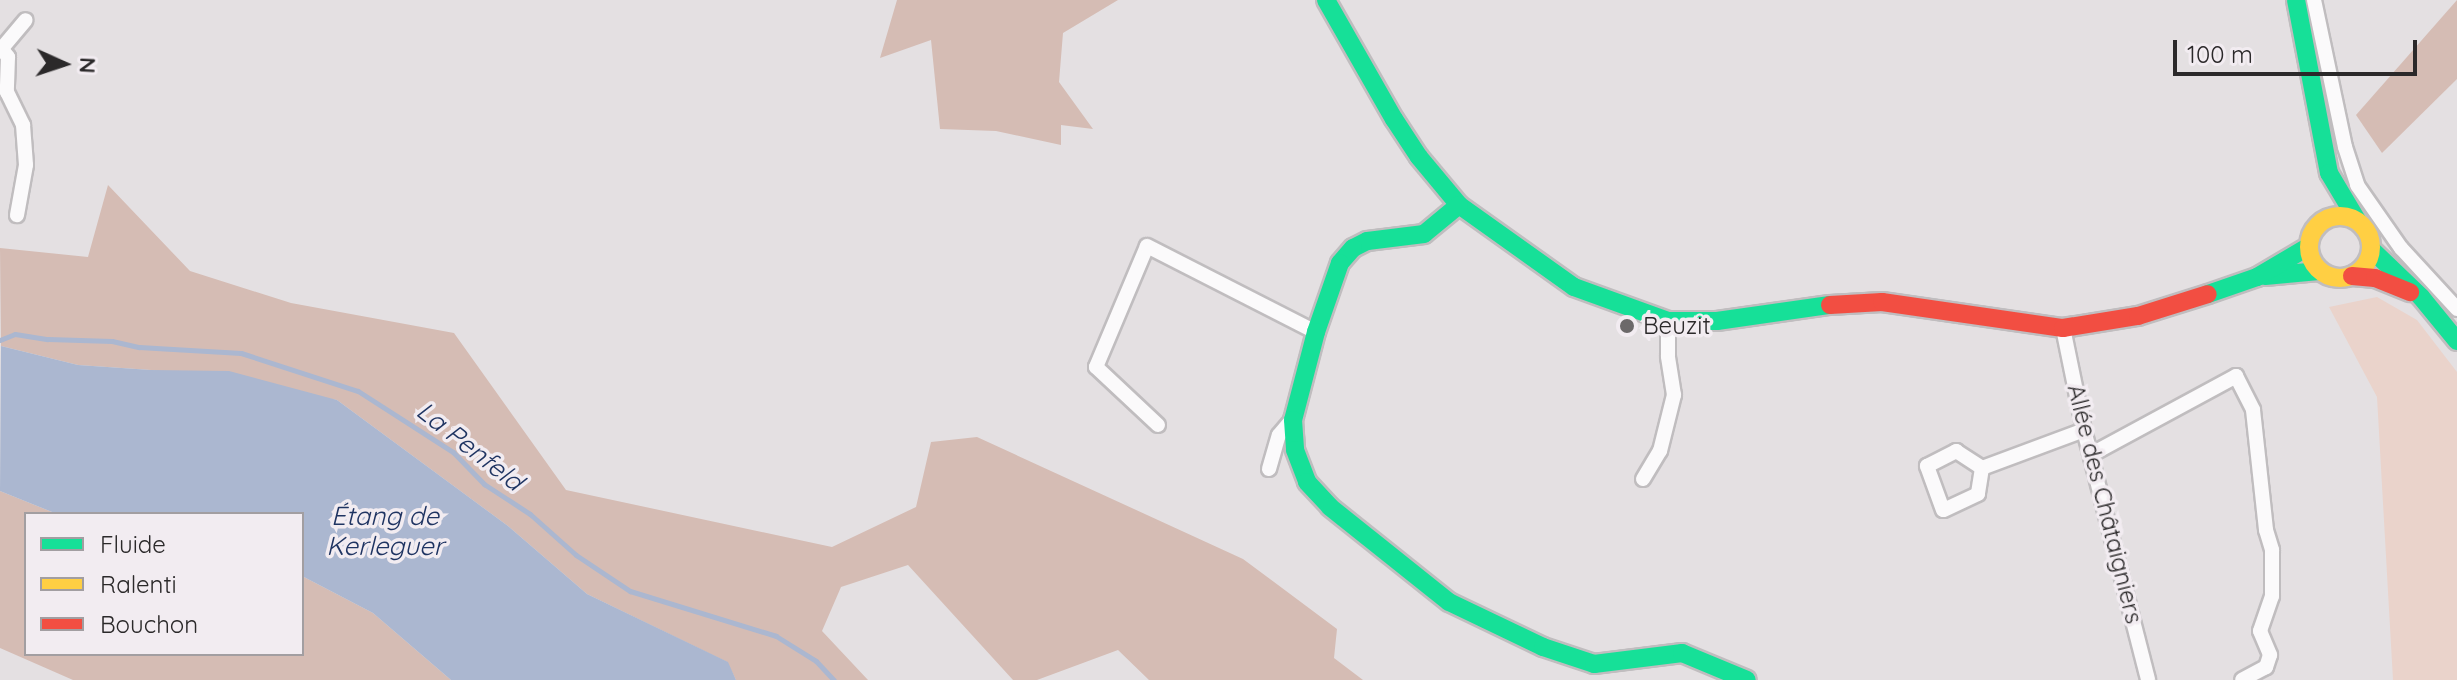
<!DOCTYPE html>
<html>
<head>
<meta charset="utf-8">
<style>
  body { margin:0 }
  #map { position:relative; width:2457px; height:680px; overflow:hidden; background:#e4e0e2; font-family:Quicksand,sans-serif }
  div>[style] { position:absolute }
  [style*='--x'] { left:calc(var(--x)*1px); top:calc(var(--y)*1px); width:calc(var(--w)*1px); rotate:calc(var(--a)*1deg) }
  .green>* { inset:0; background:#ead3cb }
  .forest>* { inset:0; background:#d5bcb4 }
  .water>* { inset:0; background:#abb7d0 }
  .stream>* { height:5px; margin:-2.5px; padding:0 2.5px; transform-origin:2.5px; border-radius:2.5px; background:#abb7d0 }
  .roads { filter:drop-shadow(2px 0 #c0bdbf) drop-shadow(-2px 0 #c0bdbf) drop-shadow(0 2px #c0bdbf) drop-shadow(0 -2px #c0bdbf) }
  .street>* { height:14px; margin:-7px; padding:0 7px; transform-origin:7px; border-radius:7px; background:#fbfafb }
  .fast>* { height:18px; margin:-9px; padding:0 9px; transform-origin:9px; border-radius:9px; background:#16e098 }
  .slow>* { height:18px; margin:-9px; padding:0 9px; transform-origin:9px; border-radius:9px; background:#ffcf43 }
  .slow>.ring { margin:-9px; padding:0; box-sizing:content-box; background:none; border:18px solid #ffcf43; border-radius:50% }
  .jam>* { height:18px; margin:-9px; padding:0 9px; transform-origin:9px; border-radius:9px; background:#f24e42 }
  .dots>* { width:22px; height:22px; translate:-50% -50%; box-sizing:border-box; border:4px solid #f2ecf1; border-radius:50% }
  span { translate:-50% -50%; white-space:nowrap; text-align:center; line-height:1.15; -webkit-text-stroke:7px #f2ecf1; paint-order:stroke }
  .poi-label { font-size:24px; color:#2b292a }
  .left { translate:0 -50%; text-align:left }
  .street-label { font-size:24px; color:#2b292a }
  .water-label { font-size:26px; color:#1f3462; font-style:italic }
  .legend { position:absolute; left:24px; top:512px; width:280px; height:144px; box-sizing:border-box; background:#f2ecf1; border:2px solid #a29ea1; margin:0; padding:10px 14px; list-style:none; font-size:24px; color:#2b292a }
  .legend li { display:flex; align-items:center; gap:16px; height:40px }
  .legend b { width:40px; border:2px solid #a29ea1 }
  .north { position:absolute; left:24px; top:24px; width:80px; height:80px; -webkit-text-stroke:6px #f2ecf1; paint-order:stroke; rotate:93deg; font-size:22px; font-weight:700; line-height:32px; text-align:center; color:#2b292a }
  .north::after { content:''; display:block; margin:auto; width:28px; height:36px; background:#2b292a; clip-path:polygon(50% 0,100% 100%,50% 72%,0 100%) }
  .scale { position:absolute; left:2173px; top:40px; width:244px; height:36px; box-sizing:border-box; border:4px solid #2b292a; border-top:0; padding-left:10px; font-size:24px; line-height:28px; white-space:nowrap; color:#2b292a; -webkit-text-stroke:6px #f2ecf1; paint-order:stroke }
</style>
</head>
<body>
<div id="map">
  <div class="green">
    <i style="clip-path:polygon(2377px 297px,2417px 320px,2457px 372px,2457px 680px,2393px 680px,2377px 397px,2329px 307px)"></i>
  </div>
  <div class="forest">
    <i style="clip-path:polygon(897px 0,1118px 0,1063px 33px,1059px 82px,1093px 129px,1061px 125px,1061px 145px,996px 131px,940px 129px,931px 40px,880px 58px)"></i>
    <i style="clip-path:polygon(2457px 0,2457px 79px,2382px 153px,2356px 115px)"></i>
    <i style="clip-path:polygon(108px 185px,190px 271px,291px 303px,454px 333px,566px 490px,832px 547px,916px 507px,931px 442px,977px 437px,1243px 559px,1337px 629px,1334px 658px,1363px 680px,1149px 680px,1118px 650px,1037px 680px,1013px 680px,908px 565px,841px 587px,822px 631px,868px 680px,736px 680px,727px 662px,587px 594px,508px 526px,337px 400px,151px 370px,78px 365px,1px 346px,0 248px,88px 257px)"></i>
    <i style="clip-path:polygon(0 491px,57px 514px,26px 514px,26px 654px,302px 654px,302px 576px,373px 613px,451px 680px,73px 680px,0 648px)"></i>
  </div>
  <div class="water">
    <i style="clip-path:polygon(1px 346px,78px 365px,151px 370px,229px 371px,337px 400px,508px 526px,587px 594px,728px 662px,736px 680px,451px 680px,373px 613px,302px 576px,302px 514px,57px 514px,0 491px)"></i>
  </div>
  <div class="stream">
    <i style="--x:0;--y:340;--w:16;--a:-22"></i>
    <i style="--x:15;--y:334;--w:33;--a:9"></i>
    <i style="--x:48;--y:339;--w:64;--a:1.8"></i>
    <i style="--x:112;--y:341;--w:28;--a:13"></i>
    <i style="--x:139;--y:347;--w:102;--a:3.4"></i>
    <i style="--x:241;--y:353;--w:123;--a:18"></i>
    <i style="--x:358;--y:391;--w:113;--a:32.7"></i>
    <i style="--x:453;--y:452;--w:45;--a:45.9"></i>
    <i style="--x:484;--y:484;--w:55;--a:33.1"></i>
    <i style="--x:530;--y:514;--w:62;--a:41.7"></i>
    <i style="--x:576;--y:555;--w:65;--a:33.7"></i>
    <i style="--x:630;--y:591;--w:153;--a:17.1"></i>
    <i style="--x:776;--y:636;--w:47;--a:32"></i>
    <i style="--x:816;--y:661;--w:26;--a:47"></i>
  </div>
  <div class="roads">
    <div class="street">
      <i style="--x:2314;--y:0;--w:150;--a:78.1"></i>
      <i style="--x:2345;--y:147;--w:40;--a:72"></i>
      <i style="--x:2357;--y:185;--w:77;--a:55.1"></i>
      <i style="--x:2401;--y:248;--w:83;--a:47.4"></i>
      <i style="--x:0;--y:47;--w:13;--a:51"></i>
      <i style="--x:8;--y:57;--w:35;--a:92"></i>
      <i style="--x:7;--y:92;--w:37;--a:64"></i>
      <i style="--x:23;--y:125;--w:40;--a:85.7"></i>
      <i style="--x:26;--y:165;--w:51;--a:100.2"></i>
      <i style="--x:3;--y:47;--w:35;--a:-50"></i>
      <i style="--x:2063;--y:328;--w:104;--a:78.4"></i>
      <i style="--x:2084;--y:430;--w:258;--a:75.6"></i>
      <i style="--x:1158;--y:425;--w:85;--a:-136.9"></i>
      <i style="--x:1096;--y:367;--w:131;--a:-67.1"></i>
      <i style="--x:1147;--y:246;--w:190;--a:27"></i>
      <i style="--x:2092;--y:454;--w:164;--a:-28.4"></i>
      <i style="--x:2236;--y:376;--w:38;--a:63"></i>
      <i style="--x:2253;--y:410;--w:121;--a:83.8"></i>
      <i style="--x:2266;--y:530;--w:21;--a:73"></i>
      <i style="--x:2272;--y:550;--w:46;--a:90"></i>
      <i style="--x:2272;--y:596;--w:37;--a:109"></i>
      <i style="--x:2260;--y:631;--w:26;--a:67"></i>
      <i style="--x:2270;--y:655;--w:13;--a:108"></i>
      <i style="--x:2266;--y:667;--w:27;--a:152"></i>
      <i style="--x:1982;--y:468;--w:26;--a:99"></i>
      <i style="--x:1978;--y:494;--w:38;--a:155"></i>
      <i style="--x:1943;--y:510;--w:47;--a:-110"></i>
      <i style="--x:1927;--y:466;--w:33;--a:-27"></i>
      <i style="--x:1956;--y:451;--w:31;--a:33"></i>
      <i style="--x:1982;--y:468;--w:109;--a:-20.4"></i>
      <i style="--x:1269;--y:469;--w:35;--a:-74"></i>
      <i style="--x:1279;--y:435;--w:23;--a:-50"></i>
      <i style="--x:1643;--y:479;--w:33;--a:-59"></i>
      <i style="--x:1660;--y:451;--w:58;--a:-76"></i>
      <i style="--x:1674;--y:395;--w:39;--a:-99"></i>
      <i style="--x:1668;--y:356;--w:35;--a:-90"></i>
    </div>
    <div class="fast">
      <i style="--x:1326;--y:0;--w:137;--a:60.3"></i>
      <i style="--x:1394;--y:119;--w:45;--a:56.7"></i>
      <i style="--x:1419;--y:157;--w:62;--a:50.2"></i>
      <i style="--x:1459;--y:205;--w:141;--a:35.5"></i>
      <i style="--x:1574;--y:287;--w:100;--a:19.9"></i>
      <i style="--x:1668;--y:321;--w:49;--a:0"></i>
      <i style="--x:1717;--y:321;--w:114;--a:-8.1"></i>
      <i style="--x:2296;--y:0;--w:176;--a:79.2"></i>
      <i style="--x:2329;--y:173;--w:55;--a:59.2"></i>
      <i style="--x:1459;--y:205;--w:45;--a:140.4"></i>
      <i style="--x:1424;--y:234;--w:57;--a:173"></i>
      <i style="--x:1367;--y:241;--w:16;--a:153"></i>
      <i style="--x:1353;--y:248;--w:20;--a:131"></i>
      <i style="--x:1340;--y:263;--w:73;--a:109.2"></i>
      <i style="--x:1316;--y:332;--w:91;--a:104.6"></i>
      <i style="--x:1293;--y:420;--w:30;--a:86"></i>
      <i style="--x:1295;--y:450;--w:34;--a:69"></i>
      <i style="--x:1307;--y:482;--w:34;--a:47"></i>
      <i style="--x:1330;--y:507;--w:152;--a:38.6"></i>
      <i style="--x:1449;--y:602;--w:104;--a:25.6"></i>
      <i style="--x:1543;--y:647;--w:54;--a:18.4"></i>
      <i style="--x:1594;--y:664;--w:89;--a:-7.1"></i>
      <i style="--x:1682;--y:653;--w:70;--a:22.6"></i>
      <i style="--x:2372;--y:250;--w:68;--a:43.8"></i>
      <i style="--x:2421;--y:297;--w:57;--a:50.7"></i>
      <i style="--x:2265;--y:276;--w:54;--a:-5.3"></i>
      <i style="--x:2208;--y:294;--w:52;--a:-19.1"></i>
      <i style="--x:2257;--y:277;--w:59;--a:-30.5"></i>
    </div>
    <div class="slow">
      <i class="ring" style="left:2309px;top:216px;width:44px;height:44px"></i>
    </div>
    <div class="jam">
      <i style="--x:2352;--y:276;--w:23;--a:5"></i>
      <i style="--x:2375;--y:278;--w:38;--a:22"></i>
      <i style="--x:1830;--y:305;--w:52;--a:-3.3"></i>
      <i style="--x:1882;--y:302;--w:183;--a:8.2"></i>
      <i style="--x:2063;--y:328;--w:76;--a:-9.1"></i>
      <i style="--x:2138;--y:316;--w:73;--a:-17.4"></i>
    </div>
  </div>
  <div class="dots">
    <i style="left:1627px;top:326px;background:#6c696a"></i>
  </div>
  <div class="poi-label">
    <span class="left" style="left:1643px;top:326px">Beuzit</span>
  </div>
  <div class="street-label">
    <span style="left:2105px;top:504px;rotate:76deg">Allée des Châtaigniers</span>
  </div>
  <div class="water-label">
    <span style="left:470px;top:446px;rotate:38deg">La Penfeld</span>
    <span style="left:385px;top:531px">Étang de<br>Kerleguer</span>
  </div>
  <ul class="legend">
  <li><b style="height:10px;background:#16e098"></b>Fluide</li>
  <li><b style="height:10px;background:#ffcf43"></b>Ralenti</li>
  <li><b style="height:10px;background:#f24e42"></b>Bouchon</li>
  </ul>
  <div class="north">N</div>
  <div class="scale">100 m</div>
</div>
</body>
</html>
